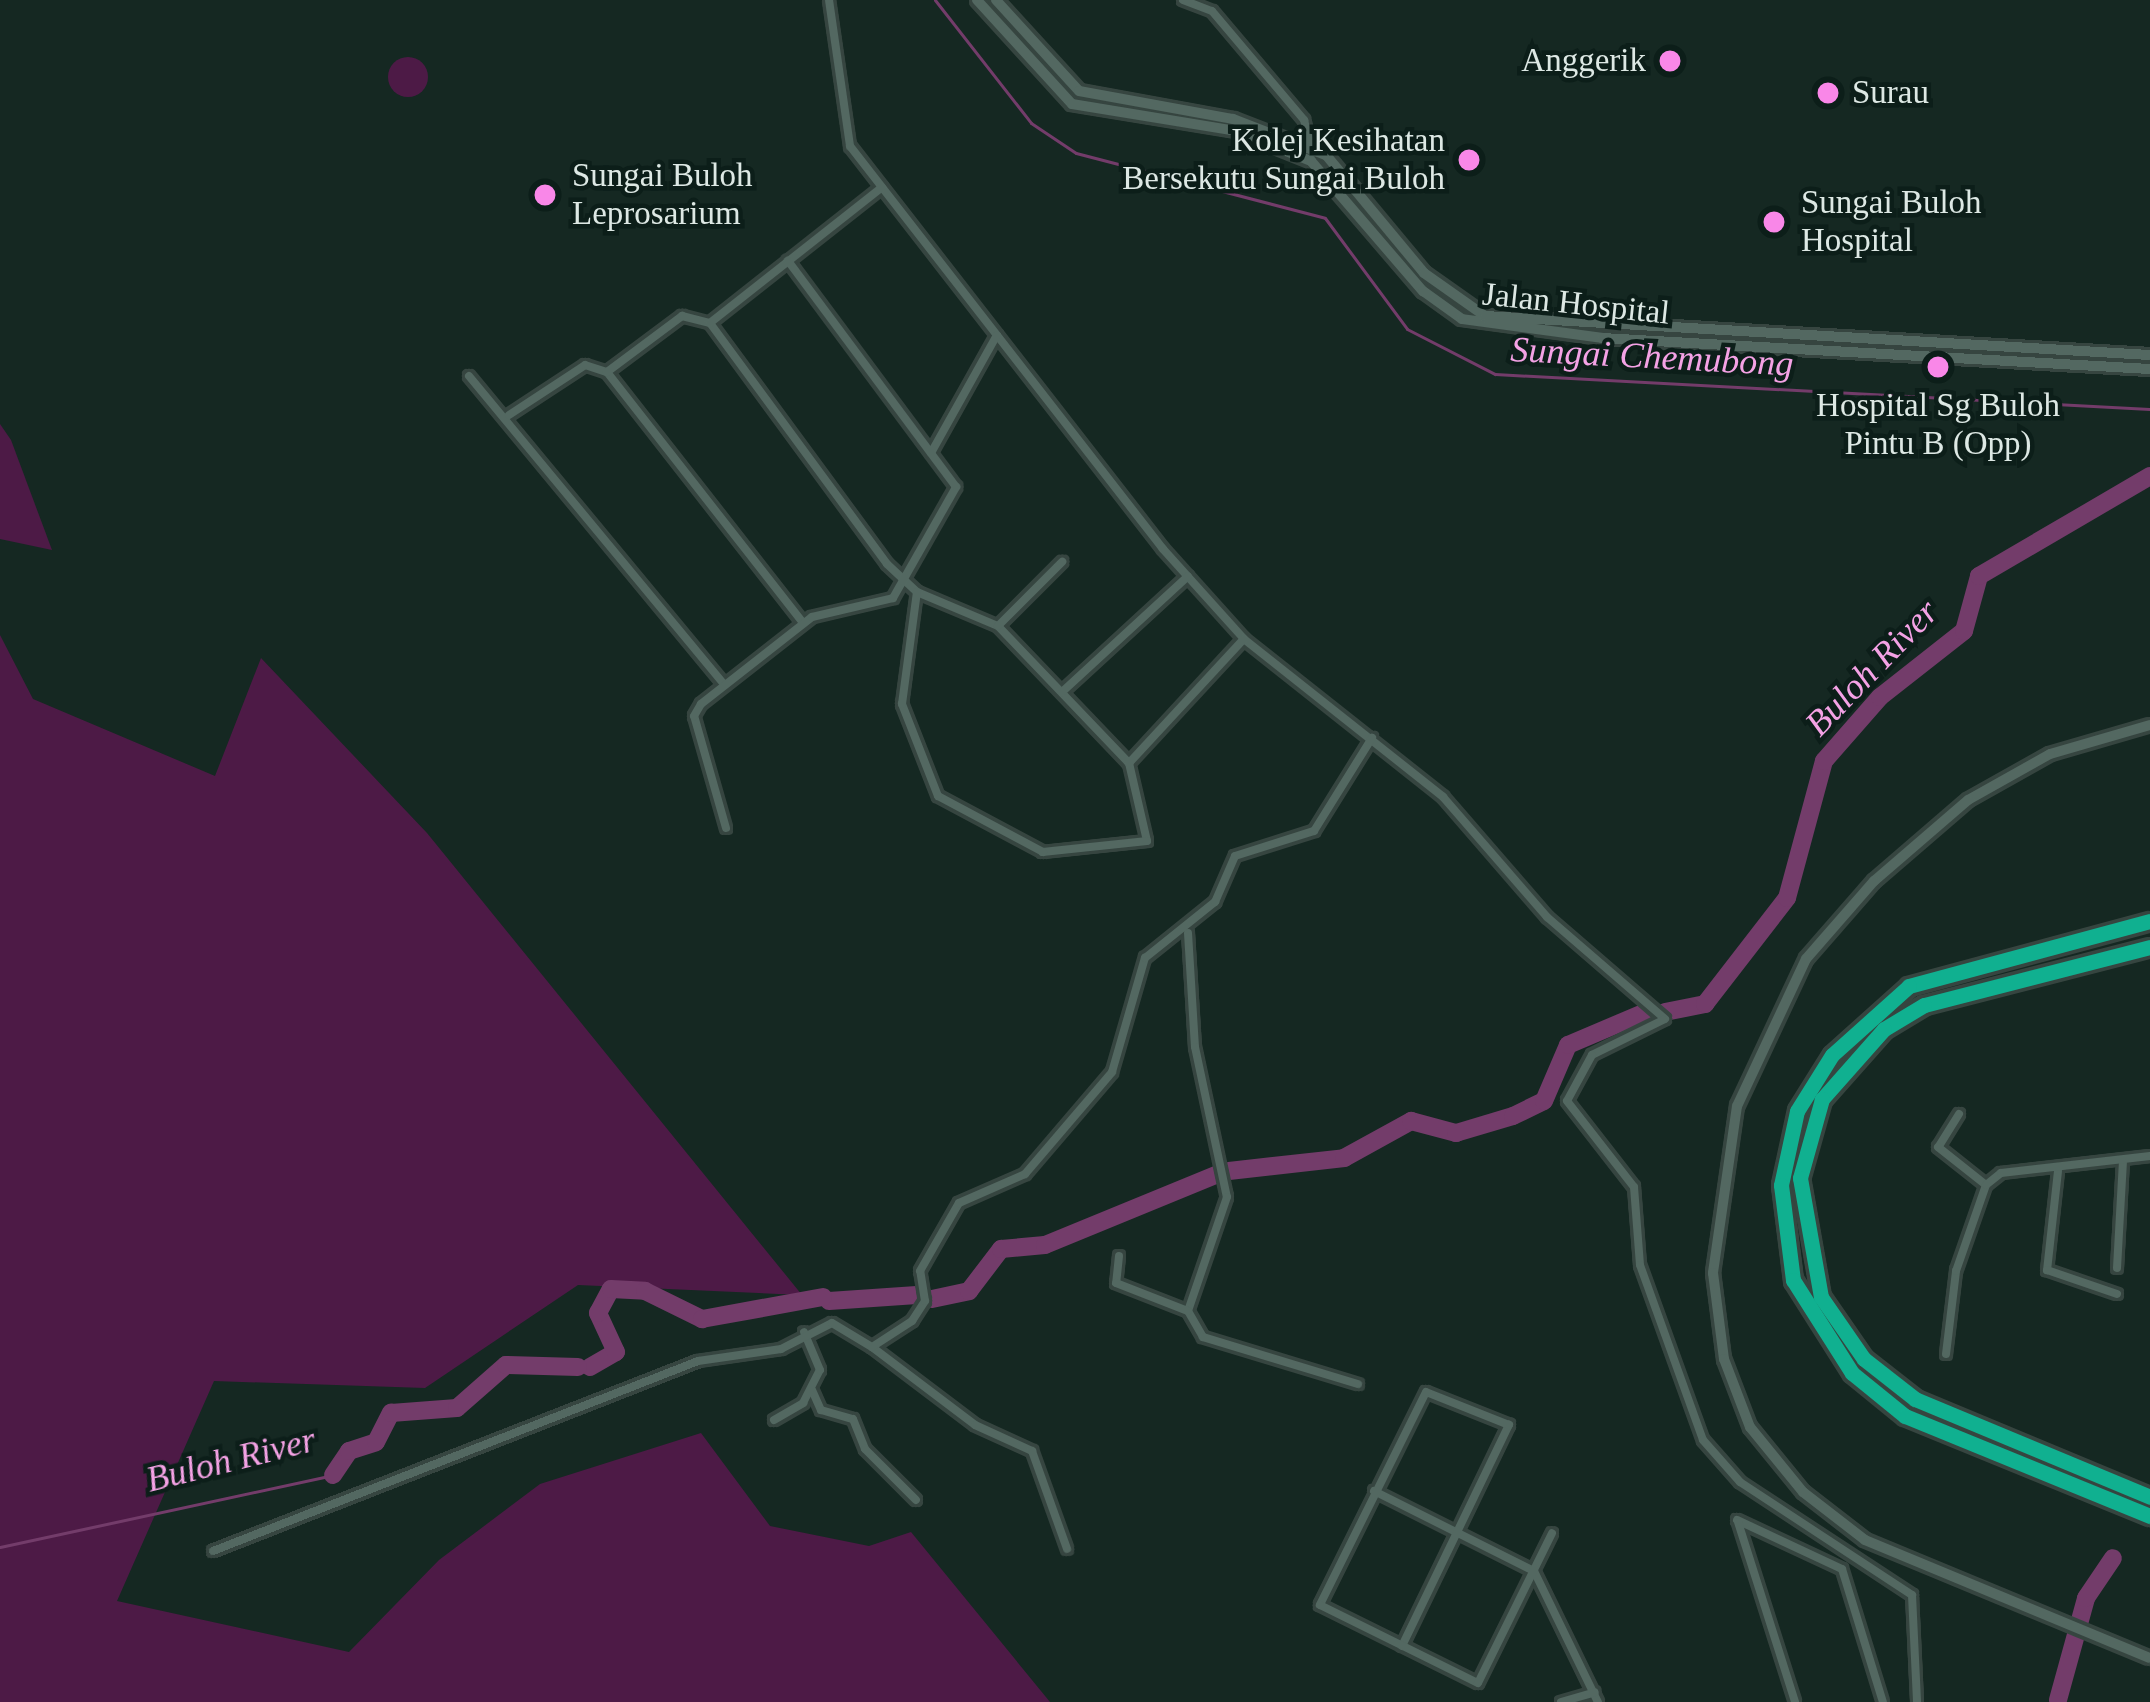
<!DOCTYPE html>
<html>
<head>
<meta charset="utf-8">
<style>
  body { margin:0 }
  #map { position:relative; width:2150px; height:1702px; overflow:hidden; background:#152822; font-family:Georgia,serif }
  div>[style] { position:absolute }
  [style*='--x'] { left:calc(var(--x)*1px); top:calc(var(--y)*1px); width:calc(var(--w)*1px); rotate:calc(var(--a)*1deg) }
  .green>* { inset:0; background:#4d1a46 }
  .round { border-radius:50% }
  .stream>* { height:3px; margin:-1.5px; padding:0 1.5px; transform-origin:1.5px; border-radius:1.5px; background:#733c6a }
  .river>* { height:18px; margin:-9px; padding:0 9px; transform-origin:9px; border-radius:9px; background:#733c6a }
  .roads { filter:drop-shadow(3px 0 #364540) drop-shadow(-3px 0 #364540) drop-shadow(0 3px #364540) drop-shadow(0 -3px #364540) }
  .minor>* { height:8px; margin:-4px; padding:0 4px; transform-origin:4px; border-radius:4px; background:#536861 }
  .tertiary>* { height:10px; margin:-5px; padding:0 5px; transform-origin:5px; border-radius:5px; background:#536861 }
  .secondary>* { height:10px; margin:-5px; padding:0 5px; transform-origin:5px; border-radius:5px; background:#536861 }
  .motorway>* { height:15px; margin:-7.5px; padding:0 7.5px; transform-origin:7.5px; border-radius:7.5px; background:#10b090 }
  .dots>* { width:33px; height:33px; translate:-50% -50%; box-sizing:border-box; border:6px solid #0c1e19; border-radius:50% }
  span { translate:-50% -50%; white-space:nowrap; text-align:center; line-height:1.15; -webkit-text-stroke:9px #0c1e19; paint-order:stroke }
  .poi-label { font-size:33px; color:#dde8e4 }
  .right { translate:-100% -50%; text-align:right }
  .left { translate:0 -50%; text-align:left }
  .street-label { font-size:33px; color:#dde8e4 }
  .water-label { font-size:36px; color:#f4a2e5; font-style:italic }
</style>
</head>
<body>
<div id="map">
  <div class="green">
    <i class="round" style="left:388px;top:57px;width:40px;height:40px"></i>
    <i style="clip-path:polygon(0 424px,11px 440px,52px 550px,0 539px)"></i>
    <i style="clip-path:polygon(0 635px,33px 699px,215px 776px,261px 658px,427px 833px,802px 1295px,578px 1285px,425px 1388px,214px 1381px,117px 1601px,349px 1652px,439px 1560px,540px 1484px,701px 1433px,770px 1526px,869px 1546px,911px 1532px,1050px 1702px,0 1702px)"></i>
  </div>
  <div class="stream">
    <i style="--x:935;--y:0;--w:156;--a:52"></i>
    <i style="--x:1031;--y:123;--w:54;--a:33.7"></i>
    <i style="--x:1076;--y:153;--w:257;--a:14.6"></i>
    <i style="--x:1325;--y:218;--w:138;--a:53.5"></i>
    <i style="--x:1407;--y:329;--w:99;--a:27.1"></i>
    <i style="--x:1495;--y:374;--w:656;--a:3.06"></i>
    <i style="--x:0;--y:1547;--w:341;--a:-12.2"></i>
  </div>
  <div class="river">
    <i style="--x:1665;--y:1012;--w:41;--a:-11.3"></i>
    <i style="--x:1705;--y:1004;--w:134;--a:-52.3"></i>
    <i style="--x:1787;--y:898;--w:142;--a:-74.9"></i>
    <i style="--x:1824;--y:761;--w:85;--a:-48.8"></i>
    <i style="--x:1880;--y:697;--w:107;--a:-38.2"></i>
    <i style="--x:1964;--y:631;--w:57;--a:-74.7"></i>
    <i style="--x:1979;--y:576;--w:198;--a:-30.3"></i>
    <i style="--x:1229;--y:1171;--w:116;--a:-6.4"></i>
    <i style="--x:1344;--y:1158;--w:77;--a:-28.9"></i>
    <i style="--x:1411;--y:1121;--w:47;--a:14.9"></i>
    <i style="--x:1456;--y:1133;--w:59;--a:-16.6"></i>
    <i style="--x:1513;--y:1116;--w:34;--a:-26"></i>
    <i style="--x:1544;--y:1101;--w:61;--a:-66.8"></i>
    <i style="--x:1568;--y:1045;--w:87;--a:-23"></i>
    <i style="--x:932;--y:1299;--w:38;--a:-12"></i>
    <i style="--x:969;--y:1291;--w:53;--a:-52.7"></i>
    <i style="--x:1001;--y:1249;--w:44;--a:-5.2"></i>
    <i style="--x:1045;--y:1245;--w:187;--a:-22.3"></i>
    <i style="--x:829;--y:1301;--w:88;--a:-3.9"></i>
    <i style="--x:590;--y:1367;--w:30;--a:-30"></i>
    <i style="--x:616;--y:1352;--w:43;--a:-114.8"></i>
    <i style="--x:598;--y:1313;--w:27;--a:-62"></i>
    <i style="--x:611;--y:1289;--w:34;--a:3"></i>
    <i style="--x:645;--y:1291;--w:64;--a:26.2"></i>
    <i style="--x:702;--y:1319;--w:123;--a:-10.3"></i>
    <i style="--x:333;--y:1475;--w:29;--a:-56"></i>
    <i style="--x:349;--y:1451;--w:28;--a:-18"></i>
    <i style="--x:376;--y:1442;--w:33;--a:-63"></i>
    <i style="--x:391;--y:1413;--w:66;--a:-4.3"></i>
    <i style="--x:457;--y:1408;--w:65;--a:-41.3"></i>
    <i style="--x:506;--y:1365;--w:72;--a:1.6"></i>
    <i style="--x:2058;--y:1700;--w:106;--a:-74.6"></i>
    <i style="--x:2086;--y:1598;--w:48;--a:-56"></i>
  </div>
  <div class="roads">
    <div class="minor">
      <i style="--x:829;--y:0;--w:148;--a:81.8"></i>
      <i style="--x:850;--y:146;--w:510;--a:52.16"></i>
      <i style="--x:1163;--y:549;--w:121;--a:48"></i>
      <i style="--x:1244;--y:639;--w:254;--a:38.4"></i>
      <i style="--x:1443;--y:797;--w:159;--a:49.1"></i>
      <i style="--x:1547;--y:917;--w:156;--a:40.8"></i>
      <i style="--x:1183;--y:0;--w:31;--a:21"></i>
      <i style="--x:1212;--y:11;--w:143;--a:49.8"></i>
      <i style="--x:1304;--y:120;--w:34;--a:75"></i>
      <i style="--x:710;--y:323;--w:299;--a:53.7"></i>
      <i style="--x:887;--y:564;--w:41;--a:43"></i>
      <i style="--x:917;--y:592;--w:88;--a:22.8"></i>
      <i style="--x:998;--y:626;--w:190;--a:46.3"></i>
      <i style="--x:1129;--y:763;--w:80;--a:77"></i>
      <i style="--x:1147;--y:841;--w:105;--a:174"></i>
      <i style="--x:1043;--y:852;--w:119;--a:-151.9"></i>
      <i style="--x:938;--y:796;--w:99;--a:-111.4"></i>
      <i style="--x:902;--y:704;--w:113;--a:-82.4"></i>
      <i style="--x:607;--y:372;--w:318;--a:52"></i>
      <i style="--x:469;--y:376;--w:401;--a:50.4"></i>
      <i style="--x:509;--y:415;--w:91;--a:-33.3"></i>
      <i style="--x:585;--y:365;--w:23;--a:18"></i>
      <i style="--x:607;--y:372;--w:94;--a:-36.7"></i>
      <i style="--x:682;--y:316;--w:29;--a:14"></i>
      <i style="--x:710;--y:323;--w:219;--a:-38.3"></i>
      <i style="--x:931;--y:453;--w:135;--a:-60.8"></i>
      <i style="--x:998;--y:626;--w:91;--a:-45"></i>
      <i style="--x:1062;--y:692;--w:171;--a:-42.6"></i>
      <i style="--x:1129;--y:763;--w:169;--a:-47.2"></i>
      <i style="--x:726;--y:828;--w:116;--a:-105.9"></i>
      <i style="--x:694;--y:716;--w:14;--a:-60"></i>
      <i style="--x:701;--y:704;--w:141;--a:-38.1"></i>
      <i style="--x:812;--y:617;--w:83;--a:-13.2"></i>
      <i style="--x:893;--y:598;--w:128;--a:-60.4"></i>
      <i style="--x:956;--y:487;--w:282;--a:-126.6"></i>
      <i style="--x:1188;--y:933;--w:114;--a:86.5"></i>
      <i style="--x:1195;--y:1047;--w:153;--a:78"></i>
      <i style="--x:1227;--y:1197;--w:120;--a:108.9"></i>
      <i style="--x:1188;--y:1311;--w:30;--a:60"></i>
      <i style="--x:1203;--y:1337;--w:162;--a:16.9"></i>
      <i style="--x:1663;--y:1020;--w:79;--a:153.8"></i>
      <i style="--x:1592;--y:1055;--w:52;--a:118.5"></i>
      <i style="--x:1567;--y:1101;--w:109;--a:52.1"></i>
      <i style="--x:1634;--y:1187;--w:78;--a:85.6"></i>
      <i style="--x:1640;--y:1265;--w:186;--a:70.2"></i>
      <i style="--x:1703;--y:1440;--w:56;--a:48.6"></i>
      <i style="--x:1740;--y:1482;--w:206;--a:33.3"></i>
      <i style="--x:1912;--y:1595;--w:107;--a:87.3"></i>
      <i style="--x:1959;--y:1114;--w:39;--a:122"></i>
      <i style="--x:1938;--y:1147;--w:61;--a:38.4"></i>
      <i style="--x:2058;--y:1171;--w:100;--a:96.3"></i>
      <i style="--x:2047;--y:1270;--w:74;--a:18.9"></i>
      <i style="--x:1119;--y:1256;--w:27;--a:96"></i>
      <i style="--x:1116;--y:1283;--w:77;--a:21.3"></i>
      <i style="--x:2117;--y:1268;--w:108;--a:-86.8"></i>
      <i style="--x:872;--y:1347;--w:129;--a:37.1"></i>
      <i style="--x:975;--y:1425;--w:63;--a:24.5"></i>
      <i style="--x:1032;--y:1451;--w:104;--a:70.3"></i>
      <i style="--x:1946;--y:1354;--w:84;--a:-83.1"></i>
      <i style="--x:1956;--y:1271;--w:91;--a:-70.8"></i>
      <i style="--x:1986;--y:1185;--w:19;--a:-39"></i>
      <i style="--x:2001;--y:1173;--w:150;--a:-6.5"></i>
      <i style="--x:812;--y:1390;--w:22;--a:66"></i>
      <i style="--x:821;--y:1410;--w:33;--a:16"></i>
      <i style="--x:853;--y:1419;--w:32;--a:68"></i>
      <i style="--x:865;--y:1449;--w:72;--a:45"></i>
      <i style="--x:774;--y:1420;--w:34;--a:-30"></i>
      <i style="--x:803;--y:1403;--w:37;--a:-63"></i>
      <i style="--x:820;--y:1370;--w:41;--a:-112.8"></i>
      <i style="--x:1374;--y:1491;--w:179;--a:26.6"></i>
      <i style="--x:1534;--y:1571;--w:146;--a:64"></i>
      <i style="--x:1737;--y:1520;--w:116;--a:25"></i>
      <i style="--x:1842;--y:1569;--w:139;--a:72.9"></i>
      <i style="--x:1738;--y:1522;--w:189;--a:72.4"></i>
      <i style="--x:213;--y:1551;--w:521;--a:-21.39"></i>
      <i style="--x:698;--y:1361;--w:84;--a:-8.2"></i>
      <i style="--x:781;--y:1349;--w:57;--a:-27"></i>
      <i style="--x:832;--y:1323;--w:47;--a:31"></i>
      <i style="--x:872;--y:1347;--w:48;--a:-33"></i>
      <i style="--x:912;--y:1321;--w:24;--a:-57"></i>
      <i style="--x:925;--y:1301;--w:30;--a:-99"></i>
      <i style="--x:920;--y:1271;--w:78;--a:-60.2"></i>
      <i style="--x:959;--y:1203;--w:72;--a:-23.7"></i>
      <i style="--x:1025;--y:1174;--w:134;--a:-49.5"></i>
      <i style="--x:1112;--y:1072;--w:119;--a:-73.9"></i>
      <i style="--x:1145;--y:958;--w:90;--a:-38.7"></i>
      <i style="--x:1215;--y:902;--w:50;--a:-66.5"></i>
      <i style="--x:1235;--y:856;--w:83;--a:-17.6"></i>
      <i style="--x:1314;--y:831;--w:110;--a:-58.1"></i>
      <i style="--x:1402;--y:1646;--w:246;--a:-64.2"></i>
      <i style="--x:1509;--y:1425;--w:89;--a:-158.3"></i>
      <i style="--x:1426;--y:1392;--w:238;--a:116.5"></i>
      <i style="--x:1320;--y:1605;--w:176;--a:26.3"></i>
      <i style="--x:1478;--y:1683;--w:167;--a:-63.7"></i>
      <i style="--x:1561;--y:1702;--w:35;--a:-16"></i>
    </div>
    <div class="tertiary">
      <i style="--x:2150;--y:725;--w:104;--a:163.8"></i>
      <i style="--x:2050;--y:754;--w:94;--a:150.7"></i>
      <i style="--x:1968;--y:800;--w:124;--a:139.2"></i>
      <i style="--x:1874;--y:881;--w:103;--a:131.1"></i>
      <i style="--x:1806;--y:959;--w:162;--a:115.1"></i>
      <i style="--x:1737;--y:1106;--w:169;--a:98.2"></i>
      <i style="--x:1713;--y:1273;--w:87;--a:82.7"></i>
      <i style="--x:1724;--y:1359;--w:73;--a:69.1"></i>
      <i style="--x:1750;--y:1427;--w:84;--a:50.8"></i>
      <i style="--x:1803;--y:1492;--w:78;--a:37.7"></i>
      <i style="--x:1865;--y:1540;--w:308;--a:22.5"></i>
    </div>
    <div class="secondary">
      <i style="--x:977;--y:0;--w:141;--a:47.6"></i>
      <i style="--x:1072;--y:104;--w:166;--a:9.3"></i>
      <i style="--x:1236;--y:131;--w:81;--a:21.8"></i>
      <i style="--x:1311;--y:161;--w:172;--a:49.3"></i>
      <i style="--x:1423;--y:291;--w:48;--a:35.7"></i>
      <i style="--x:1462;--y:319;--w:141;--a:7.7"></i>
      <i style="--x:1602;--y:338;--w:549;--a:3.24"></i>
      <i style="--x:996;--y:0;--w:123;--a:47.6"></i>
      <i style="--x:1079;--y:91;--w:157;--a:10.3"></i>
      <i style="--x:1233;--y:119;--w:100;--a:21.2"></i>
      <i style="--x:1326;--y:155;--w:153;--a:50.3"></i>
      <i style="--x:1424;--y:273;--w:75;--a:35.2"></i>
      <i style="--x:1485;--y:316;--w:666;--a:3.36"></i>
    </div>
    <div class="motorway">
      <i style="--x:2150;--y:921;--w:250;--a:164.9"></i>
      <i style="--x:1909;--y:986;--w:103;--a:138.1"></i>
      <i style="--x:1832;--y:1055;--w:66;--a:122"></i>
      <i style="--x:1797;--y:1111;--w:76;--a:102.2"></i>
      <i style="--x:1781;--y:1185;--w:96;--a:82.8"></i>
      <i style="--x:1793;--y:1280;--w:110;--a:57.6"></i>
      <i style="--x:1852;--y:1373;--w:68;--a:39.1"></i>
      <i style="--x:1905;--y:1416;--w:265;--a:22.2"></i>
      <i style="--x:2150;--y:947;--w:233;--a:165.6"></i>
      <i style="--x:1924;--y:1005;--w:47;--a:149"></i>
      <i style="--x:1884;--y:1029;--w:94;--a:131.5"></i>
      <i style="--x:1822;--y:1099;--w:82;--a:105.6"></i>
      <i style="--x:1800;--y:1178;--w:121;--a:80"></i>
      <i style="--x:1821;--y:1297;--w:75;--a:55.3"></i>
      <i style="--x:1864;--y:1359;--w:65;--a:38.1"></i>
      <i style="--x:1915;--y:1399;--w:255;--a:22.6"></i>
    </div>
  </div>
  <div class="dots">
    <i style="left:1670px;top:61px;background:#f987e8"></i>
    <i style="left:1828px;top:93px;background:#f987e8"></i>
    <i style="left:1469px;top:160px;background:#f987e8"></i>
    <i style="left:545px;top:195px;background:#f987e8"></i>
    <i style="left:1774px;top:222px;background:#f987e8"></i>
    <i style="left:1938px;top:367px;background:#f987e8"></i>
  </div>
  <div class="poi-label">
    <span class="right" style="left:1646px;top:61px">Anggerik</span>
    <span class="left" style="left:1852px;top:93px">Surau</span>
    <span class="right" style="left:1445px;top:160px">Kolej Kesihatan<br>Bersekutu Sungai Buloh</span>
    <span class="left" style="left:572px;top:195px">Sungai Buloh<br>Leprosarium</span>
    <span class="left" style="left:1801px;top:222px">Sungai Buloh<br>Hospital</span>
    <span style="left:1938px;top:425px">Hospital Sg Buloh<br>Pintu B (Opp)</span>
  </div>
  <div class="street-label">
    <span style="left:1576px;top:304px;rotate:6deg">Jalan Hospital</span>
  </div>
  <div class="water-label">
    <span style="left:1652px;top:357px;rotate:3deg">Sungai Chemubong</span>
    <span style="left:1872px;top:668px;rotate:-46deg">Buloh River</span>
    <span style="left:231px;top:1460px;rotate:-14deg">Buloh River</span>
  </div>
</div>
</body>
</html>
